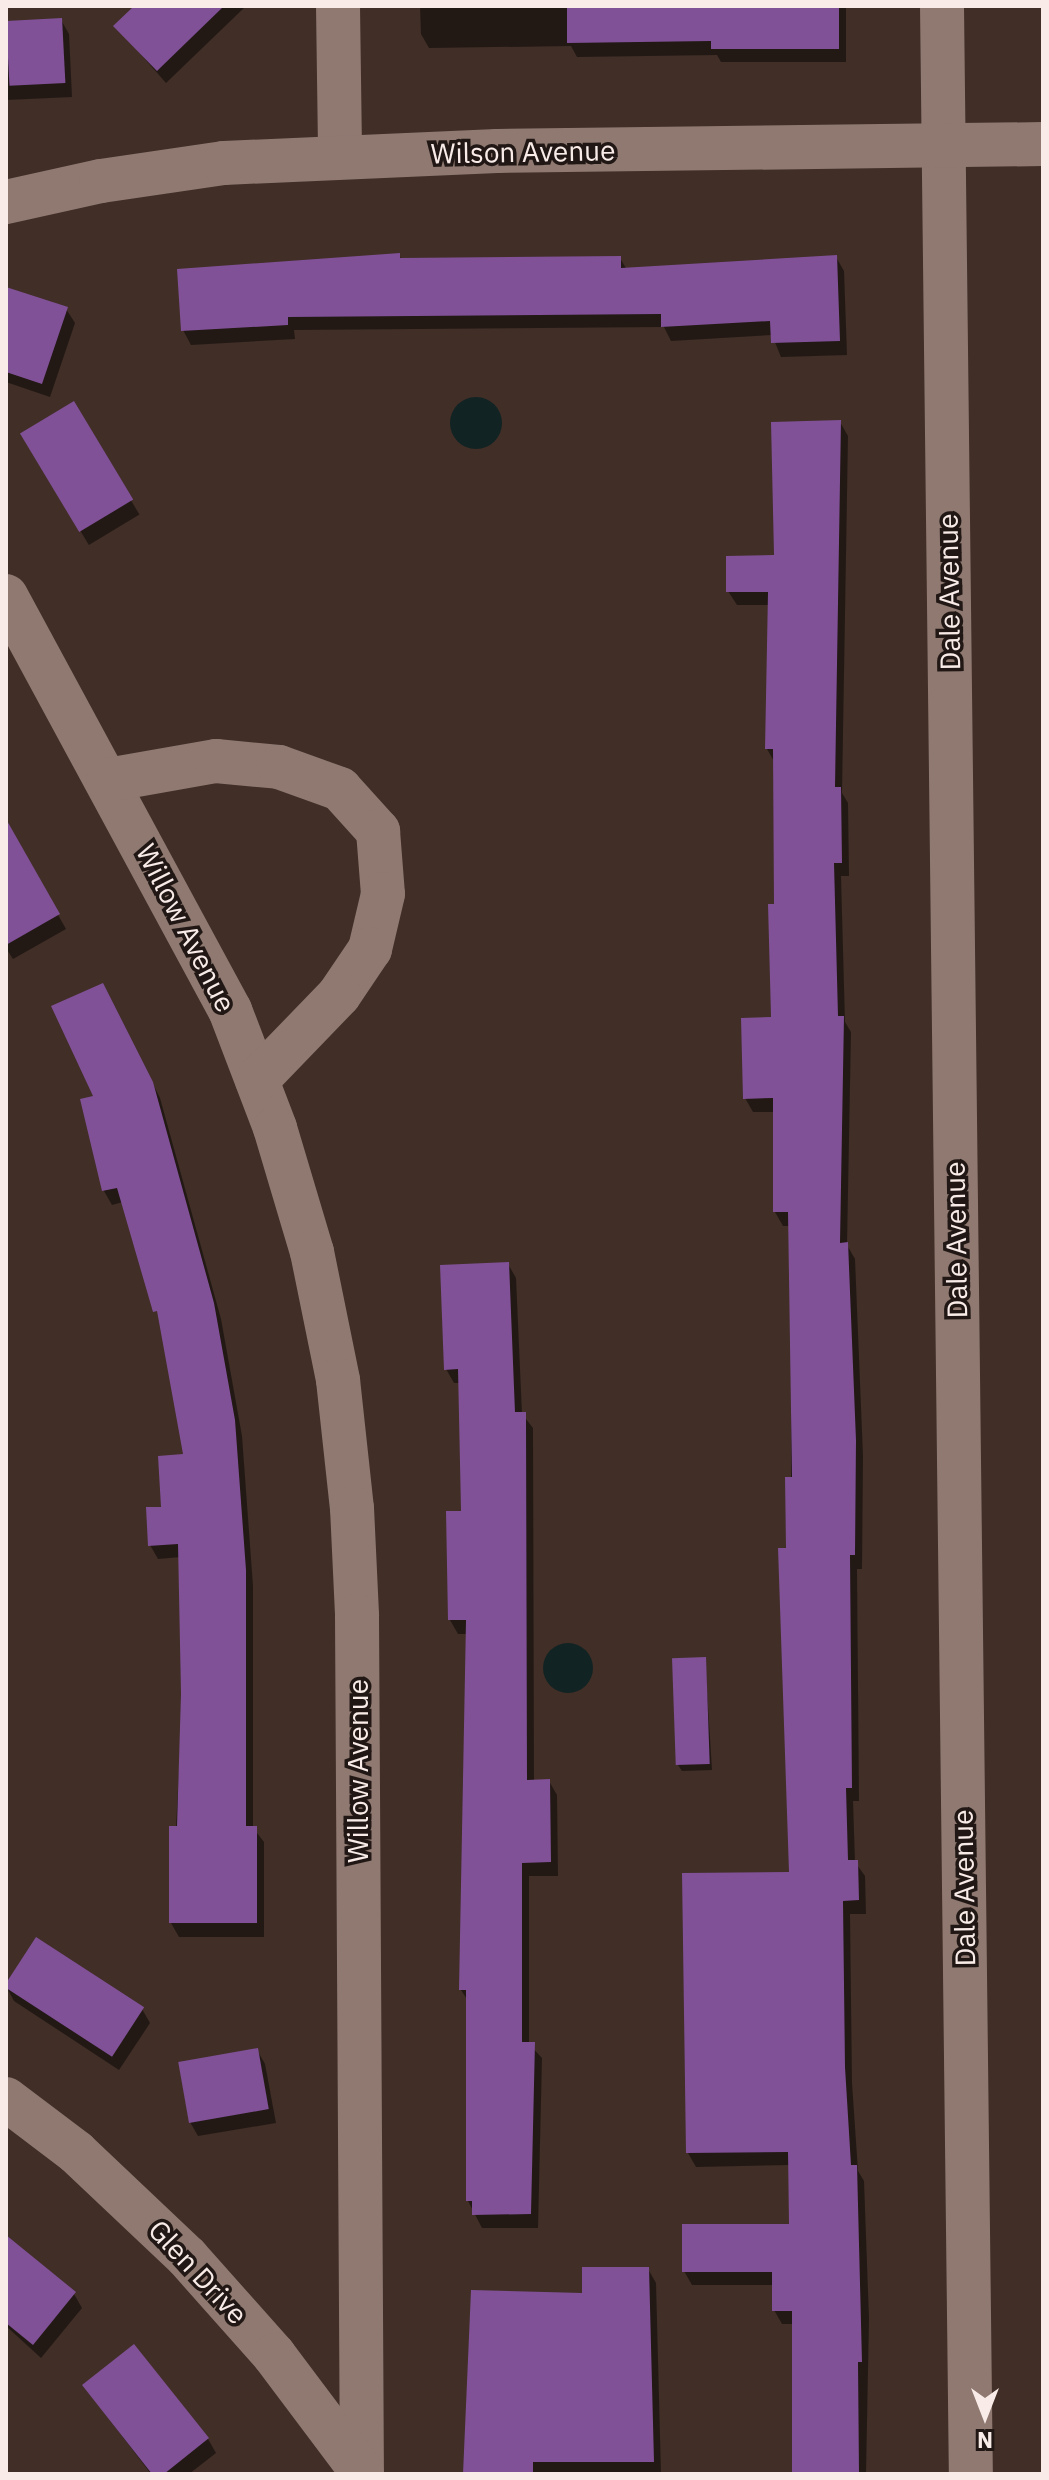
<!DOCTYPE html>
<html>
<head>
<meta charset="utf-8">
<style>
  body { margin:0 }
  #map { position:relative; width:1049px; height:2480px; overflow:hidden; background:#402e27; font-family:"IBM Plex Sans",sans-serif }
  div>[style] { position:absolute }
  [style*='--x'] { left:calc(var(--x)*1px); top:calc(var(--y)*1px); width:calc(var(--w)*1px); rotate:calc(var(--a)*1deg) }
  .water>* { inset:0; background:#112323 }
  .round { border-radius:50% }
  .shadow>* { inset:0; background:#0007; transform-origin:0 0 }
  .building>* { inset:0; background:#805197; transform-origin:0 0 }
  .minor>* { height:44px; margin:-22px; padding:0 22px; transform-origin:22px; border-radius:22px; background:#8f7971 }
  span { translate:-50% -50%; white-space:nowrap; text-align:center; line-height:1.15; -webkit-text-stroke:7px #211815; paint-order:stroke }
  .street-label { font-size:28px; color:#f9ece8 }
  .frame { position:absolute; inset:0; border:8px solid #f9ece8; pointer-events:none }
  .north { position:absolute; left:945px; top:2376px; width:80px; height:80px; -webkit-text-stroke:6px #211815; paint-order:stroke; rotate:180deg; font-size:22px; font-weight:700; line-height:32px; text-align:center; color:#f9ece8 }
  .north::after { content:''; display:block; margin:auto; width:28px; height:36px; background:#f9ece8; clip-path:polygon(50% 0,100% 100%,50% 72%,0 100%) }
</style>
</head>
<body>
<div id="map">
  <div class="water">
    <i class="round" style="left:450px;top:397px;width:52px;height:52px"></i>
    <i class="round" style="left:543px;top:1643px;width:50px;height:50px"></i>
  </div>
  <div class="shadow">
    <i style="clip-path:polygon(137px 6px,246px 6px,166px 83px,116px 26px)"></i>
    <i style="clip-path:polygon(420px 6px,846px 6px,846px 62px,721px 62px,717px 55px,577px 57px,571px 46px,429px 48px,421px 34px)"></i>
    <i style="clip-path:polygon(61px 20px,69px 34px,72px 97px,6px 100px,6px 23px)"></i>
    <i style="clip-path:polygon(399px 255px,402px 260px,620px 258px,627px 270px,836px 257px,844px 271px,847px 355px,781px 357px,772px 335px,671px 341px,664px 327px,294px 330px,295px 339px,191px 345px,183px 330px)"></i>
    <i style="clip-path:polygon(6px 289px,66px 309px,75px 323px,50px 397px,6px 382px)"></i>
    <i style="left:73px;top:404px;width:129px;height:59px;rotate:59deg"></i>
    <i style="clip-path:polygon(840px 422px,848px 436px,842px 793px,848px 803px,849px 876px,841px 876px,845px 1022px,851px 1032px,847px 1245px,855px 1259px,863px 1456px,862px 1569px,857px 1569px,859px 1801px,853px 1801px,855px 1862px,865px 1876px,866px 1914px,850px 1914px,852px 2083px,858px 2171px,864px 2181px,869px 2318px,866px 2474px,794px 2474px,794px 2324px,782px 2324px,774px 2310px,774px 2285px,692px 2285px,684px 2271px,791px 2226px,790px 2165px,696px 2167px,688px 2153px,791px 1874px,791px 1226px,783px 1226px,775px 1212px,775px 1112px,753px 1112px,745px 1098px,773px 1019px,776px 906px,775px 763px,767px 749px,770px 605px,737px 605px,728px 591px,776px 557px)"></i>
    <i style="clip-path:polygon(20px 848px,66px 929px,13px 959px,6px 948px,6px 856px)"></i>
    <i style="clip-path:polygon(110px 999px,160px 1098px,221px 1319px,242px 1436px,253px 1586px,253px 1828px,264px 1842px,264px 1937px,179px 1937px,171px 1923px,183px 1694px,181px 1557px,158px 1559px,150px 1545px,185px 1456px,162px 1322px,123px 1202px,112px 1205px,104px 1191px,82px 1101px,96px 1098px)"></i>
    <i style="clip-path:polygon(508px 1264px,516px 1278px,522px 1414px,533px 1428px,534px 1782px,549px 1781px,557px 1795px,558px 1876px,529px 1876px,529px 2044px,542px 2058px,538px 2228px,482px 2228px,468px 2201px,468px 2001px,461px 1990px,468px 1634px,458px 1634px,450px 1620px,463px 1513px,461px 1383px,454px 1383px,446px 1369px)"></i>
    <i style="clip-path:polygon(705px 1659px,712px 1770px,682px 1771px,678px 1765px)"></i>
    <i style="clip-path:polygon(37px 1940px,142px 2009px,150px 2023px,119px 2070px,14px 2001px,6px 1986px)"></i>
    <i style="clip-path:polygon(257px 2050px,265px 2064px,276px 2123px,198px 2136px,190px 2122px)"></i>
    <i style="clip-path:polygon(6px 2242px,74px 2294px,82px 2308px,41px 2358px,6px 2326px)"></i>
    <i style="clip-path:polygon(648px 2269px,656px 2283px,661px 2474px,466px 2474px,584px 2295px)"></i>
    <i style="clip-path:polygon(84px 2386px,208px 2439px,216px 2453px,189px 2474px,151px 2474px)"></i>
  </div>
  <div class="building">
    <i style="clip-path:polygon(134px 6px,224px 6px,157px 71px,113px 26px)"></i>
    <i style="clip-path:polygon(567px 6px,839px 6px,839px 49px,711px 49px,711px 41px,567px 43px)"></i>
    <i style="left:62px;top:18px;width:65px;height:56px;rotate:87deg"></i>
    <i style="clip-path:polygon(400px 253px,400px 258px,621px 256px,621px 268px,837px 255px,840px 341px,771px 343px,770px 321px,661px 327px,661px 314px,288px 317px,288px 325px,181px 331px,177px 269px)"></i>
    <i style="clip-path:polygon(6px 287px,68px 307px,42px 384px,6px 372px)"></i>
    <i style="left:74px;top:401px;width:115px;height:63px;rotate:59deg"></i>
    <i style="clip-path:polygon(841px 420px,835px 787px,841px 787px,842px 863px,834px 863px,838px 1016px,844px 1016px,840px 1243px,848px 1242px,856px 1440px,855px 1555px,850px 1555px,852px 1788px,846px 1788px,848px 1860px,858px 1860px,859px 1900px,843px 1901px,845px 2067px,851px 2165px,857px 2165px,862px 2362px,858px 2362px,859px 2474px,792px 2474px,792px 2311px,772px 2311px,772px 2272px,682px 2272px,682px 2224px,789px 2224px,788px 2152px,686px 2153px,682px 1873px,789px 1872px,778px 1548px,786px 1548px,785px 1477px,792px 1477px,788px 1212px,773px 1212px,773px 1098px,743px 1099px,741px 1018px,771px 1017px,768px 904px,774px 904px,773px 749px,765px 749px,768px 592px,726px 592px,726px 556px,774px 555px,771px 422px)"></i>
    <i style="clip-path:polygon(6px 819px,60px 914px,6px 945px)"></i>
    <i style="clip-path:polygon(103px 983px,153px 1082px,214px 1303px,235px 1420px,246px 1570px,246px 1826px,257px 1826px,257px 1923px,169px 1923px,169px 1826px,177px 1826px,181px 1694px,178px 1544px,148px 1546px,146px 1507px,161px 1507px,158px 1456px,183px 1454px,157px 1311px,153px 1312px,117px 1188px,102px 1191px,80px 1099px,93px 1096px,51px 1006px)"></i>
    <i style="clip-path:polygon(509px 1262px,515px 1412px,526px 1412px,527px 1780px,550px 1779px,551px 1862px,522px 1863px,522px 2042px,535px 2042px,531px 2214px,472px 2215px,472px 2201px,466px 2201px,466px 1990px,459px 1990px,466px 1620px,448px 1620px,446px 1511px,461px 1511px,458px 1369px,444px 1370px,440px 1265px)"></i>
    <i style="left:706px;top:1657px;width:107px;height:34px;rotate:88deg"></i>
    <i style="left:36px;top:1937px;width:129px;height:59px;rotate:33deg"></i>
    <i style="left:258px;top:2048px;width:62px;height:81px;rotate:80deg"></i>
    <i style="clip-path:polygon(6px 2235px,76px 2292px,33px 2345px,6px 2323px)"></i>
    <i style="clip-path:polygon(582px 2267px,649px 2267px,654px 2462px,533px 2462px,533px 2474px,463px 2474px,471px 2290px,582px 2293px)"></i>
    <i style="clip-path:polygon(134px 2344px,209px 2438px,164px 2474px,152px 2474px,82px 2385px)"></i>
  </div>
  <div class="minor">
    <i style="--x:338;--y:6;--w:151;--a:89.2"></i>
    <i style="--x:942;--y:6;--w:2468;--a:89.33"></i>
    <i style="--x:6;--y:202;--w:97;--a:-12.5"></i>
    <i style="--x:101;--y:181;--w:124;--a:-8.3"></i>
    <i style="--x:224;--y:163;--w:273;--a:-2.5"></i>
    <i style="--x:497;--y:151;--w:546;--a:-0.73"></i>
    <i style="--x:6;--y:596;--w:471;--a:61.6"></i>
    <i style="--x:230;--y:1010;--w:126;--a:69.1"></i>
    <i style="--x:275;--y:1128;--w:129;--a:73.4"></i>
    <i style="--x:312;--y:1252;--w:131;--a:78.5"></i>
    <i style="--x:338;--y:1380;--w:129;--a:83.8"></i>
    <i style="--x:352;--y:1508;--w:108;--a:87.3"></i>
    <i style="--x:357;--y:1616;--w:858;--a:89.67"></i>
    <i style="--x:108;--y:780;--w:110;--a:-10"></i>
    <i style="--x:216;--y:761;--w:63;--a:5.4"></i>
    <i style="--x:279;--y:767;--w:65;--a:19.8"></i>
    <i style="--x:340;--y:789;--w:57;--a:47.9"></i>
    <i style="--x:378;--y:831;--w:63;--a:85.5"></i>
    <i style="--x:383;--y:894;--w:57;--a:103.3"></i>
    <i style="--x:370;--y:949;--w:55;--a:124"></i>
    <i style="--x:339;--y:995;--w:118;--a:134"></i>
    <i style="--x:6;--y:2099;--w:88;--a:37.1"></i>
    <i style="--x:76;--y:2152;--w:153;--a:43.4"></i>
    <i style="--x:187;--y:2257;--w:131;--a:48.4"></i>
    <i style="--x:274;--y:2355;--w:146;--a:53.1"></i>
  </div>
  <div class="street-label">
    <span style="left:523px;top:152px;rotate:-1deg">Wilson Avenue</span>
    <span style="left:949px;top:592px;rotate:-91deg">Dale Avenue</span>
    <span style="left:186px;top:928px;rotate:63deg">Willow Avenue</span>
    <span style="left:956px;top:1240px;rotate:-91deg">Dale Avenue</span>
    <span style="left:358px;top:1771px;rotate:-90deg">Willow Avenue</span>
    <span style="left:964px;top:1888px;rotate:-91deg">Dale Avenue</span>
    <span style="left:198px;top:2272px;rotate:47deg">Glen Drive</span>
  </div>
  <div class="frame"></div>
  <div class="north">N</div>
</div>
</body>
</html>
